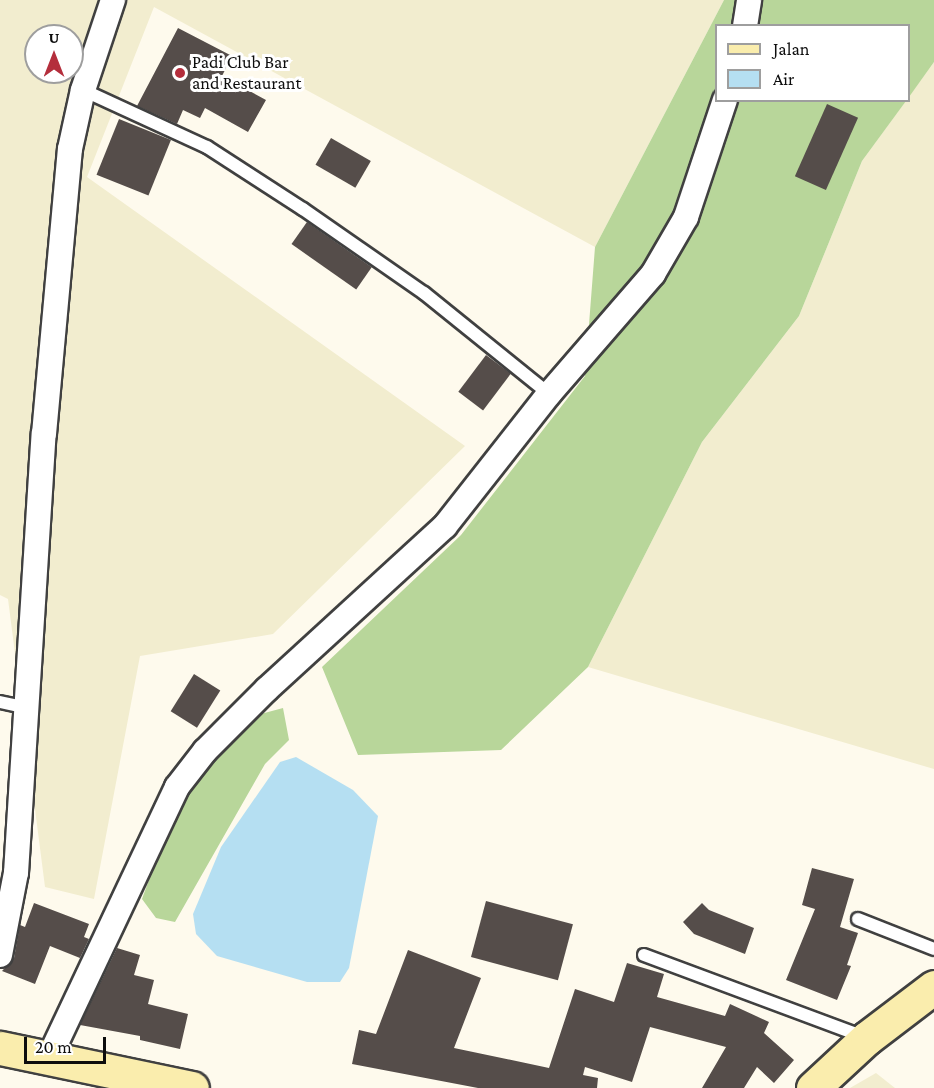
<!DOCTYPE html>
<html>
<head>
<meta charset="utf-8">
<style>
  body { margin:0 }
  #map { position:relative; width:934px; height:1088px; overflow:hidden; background:#fefaed; font-family:"Crimson Pro",serif }
  div>[style] { position:absolute }
  [style*='--x'] { left:calc(var(--x)*1px); top:calc(var(--y)*1px); width:calc(var(--w)*1px); rotate:calc(var(--a)*1deg) }
  .farmland>* { inset:0; background:#f2edcf }
  .forest>* { inset:0; background:#b8d69a }
  .water>* { inset:0; background:#b5dff2 }
  .building>* { inset:0; background:#554d4a; transform-origin:0 0 }
  .roads { filter:drop-shadow(2px 0 #404040) drop-shadow(-2px 0 #404040) drop-shadow(0 2px #404040) drop-shadow(0 -2px #404040) }
  .lane>* { height:12px; margin:-6px; padding:0 6px; transform-origin:6px; border-radius:6px; background:#fff }
  .street>* { height:24px; margin:-12px; padding:0 12px; transform-origin:12px; border-radius:12px; background:#fff }
  .secondary>* { height:33px; margin:-16.5px; padding:0 16.5px; transform-origin:16.5px; border-radius:16.5px; background:#faedad }
  .dots>* { width:16px; height:16px; translate:-50% -50%; box-sizing:border-box; border:3px solid #fff; border-radius:50% }
  span { translate:-50% -50%; white-space:nowrap; text-align:center; line-height:1.15; -webkit-text-stroke:6px #fff; paint-order:stroke }
  .poi-label { font-size:18px; color:#0d0d0d }
  .left { translate:0 -50%; text-align:left }
  .legend { position:absolute; left:715px; top:24px; width:195px; height:78px; box-sizing:border-box; background:#fff; border:2px solid #9e9e9e; margin:0; padding:8px 10px; list-style:none; font-size:18px; color:#0d0d0d }
  .legend li { display:flex; align-items:center; gap:12px; height:30px }
  .legend b { width:30px; border:2px solid #9e9e9e }
  .north { position:absolute; left:24px; top:24px; width:60px; height:60px; box-sizing:border-box; background:#fff; border:2px solid #9e9e9e; border-radius:50%; rotate:0deg; font-size:16px; font-weight:700; line-height:24px; text-align:center; color:#0d0d0d }
  .north::after { content:''; display:block; margin:auto; width:21px; height:27px; background:#b42e3c; clip-path:polygon(50% 0,100% 100%,50% 72%,0 100%) }
  .scale { position:absolute; left:24px; top:1037px; width:82px; height:27px; box-sizing:border-box; border:3px solid #0d0d0d; border-top:0; padding-left:8px; font-size:18px; line-height:21px; white-space:nowrap; color:#0d0d0d; -webkit-text-stroke:4px #fff; paint-order:stroke }
</style>
</head>
<body>
<div id="map">
  <div class="farmland">
    <i style="clip-path:polygon(evenodd,0 0,724px 0,595px 247px,154px 7px,87px 177px,465px 446px,273px 634px,140px 656px,94px 899px,45px 887px,8px 599px,0 595px,0 0,36px 36px,72px 36px,72px 72px,36px 72px,36px 36px)"></i>
    <i style="clip-path:polygon(934px 62px,934px 769px,588px 667px,702px 442px,799px 316px,862px 161px)"></i>
    <i style="clip-path:polygon(876px 1073px,895px 1088px,850px 1088px)"></i>
  </div>
  <div class="forest">
    <i style="clip-path:polygon(724px 0,934px 0,934px 62px,909px 97px,908px 26px,716px 26px,716px 100px,906px 101px,862px 161px,799px 316px,702px 442px,588px 667px,501px 750px,358px 755px,322px 667px,461px 535px,585px 376px,595px 247px)"></i>
    <i style="clip-path:polygon(283px 708px,289px 740px,265px 764px,175px 922px,156px 918px,142px 899px,165px 836px,204px 769px,257px 715px)"></i>
  </div>
  <div class="water">
    <i style="clip-path:polygon(296px 757px,353px 790px,378px 816px,349px 968px,340px 982px,307px 982px,217px 956px,196px 934px,193px 914px,221px 847px,280px 762px)"></i>
  </div>
  <div class="building">
    <i style="clip-path:polygon(178px 28px,232px 56px,222px 76px,266px 100px,248px 132px,205px 108px,200px 118px,183px 110px,177px 124px,137px 106px)"></i>
    <i style="left:827px;top:104px;width:34px;height:79px;rotate:24deg"></i>
    <i style="left:119px;top:119px;width:56px;height:60px;rotate:22deg"></i>
    <i style="left:331px;top:138px;width:46px;height:31px;rotate:30deg"></i>
    <i style="left:307px;top:222px;width:79px;height:27px;rotate:35deg"></i>
    <i style="left:486px;top:355px;width:31px;height:46px;rotate:37deg"></i>
    <i style="left:194px;top:674px;width:31px;height:44px;rotate:32deg"></i>
    <i style="clip-path:polygon(812px 868px,854px 879px,840px 927px,858px 933px,847px 965px,851px 966px,837px 1000px,786px 980px,815px 909px,802px 905px)"></i>
    <i style="left:486px;top:901px;width:90px;height:58px;rotate:15deg"></i>
    <i style="clip-path:polygon(34px 903px,89px 924px,84px 937px,89px 939px,80px 958px,50px 946px,35px 984px,2px 971px,14px 958px,20px 925px,25px 927px)"></i>
    <i style="clip-path:polygon(702px 903px,709px 910px,754px 928px,745px 954px,694px 934px,683px 922px)"></i>
    <i style="clip-path:polygon(117px 948px,140px 955px,134px 975px,154px 980px,148px 1004px,188px 1014px,180px 1049px,140px 1040px,140px 1036px,80px 1025px)"></i>
    <i style="clip-path:polygon(408px 950px,481px 978px,454px 1048px,549px 1068px,575px 989px,614px 1002px,627px 963px,664px 974px,657px 997px,725px 1016px,730px 1004px,769px 1022px,764px 1033px,794px 1060px,774px 1083px,757px 1067px,744px 1088px,702px 1088px,726px 1047px,650px 1027px,632px 1082px,585px 1067px,583px 1075px,598px 1078px,597px 1088px,478px 1088px,352px 1064px,359px 1030px,376px 1034px)"></i>
  </div>
  <div class="roads">
    <div class="lane">
      <i style="--x:83;--y:90;--w:136;--a:24.7"></i>
      <i style="--x:207;--y:147;--w:114;--a:32.9"></i>
      <i style="--x:303;--y:209;--w:147;--a:34.8"></i>
      <i style="--x:424;--y:293;--w:161;--a:38.9"></i>
      <i style="--x:0;--y:702;--w:29;--a:12"></i>
      <i style="--x:858;--y:919;--w:82;--a:21.5"></i>
      <i style="--x:644;--y:955;--w:236;--a:20.4"></i>
    </div>
    <div class="street">
      <i style="--x:745;--y:26;--w:26;--a:-81"></i>
      <i style="--x:0;--y:955;--w:84;--a:-79"></i>
      <i style="--x:16;--y:873;--w:440;--a:-86.4"></i>
      <i style="--x:44;--y:434;--w:286;--a:-84.8"></i>
      <i style="--x:70;--y:149;--w:60;--a:-77.6"></i>
      <i style="--x:83;--y:90;--w:95;--a:-71.6"></i>
      <i style="--x:48;--y:1060;--w:302;--a:-64.7"></i>
      <i style="--x:177;--y:787;--w:46;--a:-52.1"></i>
      <i style="--x:205;--y:751;--w:88;--a:-45"></i>
      <i style="--x:267;--y:689;--w:241;--a:-42.5"></i>
      <i style="--x:445;--y:526;--w:168;--a:-51.8"></i>
      <i style="--x:549;--y:394;--w:159;--a:-49.1"></i>
      <i style="--x:653;--y:274;--w:66;--a:-59.9"></i>
      <i style="--x:686;--y:217;--w:123;--a:-71.6"></i>
    </div>
    <div class="secondary">
      <i style="--x:0;--y:1048;--w:196;--a:11.8"></i>
      <i style="--x:813;--y:1088;--w:74;--a:-42.8"></i>
      <i style="--x:867;--y:1038;--w:84;--a:-37.3"></i>
    </div>
  </div>
  <div class="dots">
    <i style="left:180px;top:73px;background:#b42e3c"></i>
  </div>
  <div class="poi-label">
    <span class="left" style="left:192px;top:73px">Padi Club Bar<br>and Restaurant</span>
  </div>
  <ul class="legend">
  <li><b style="height:8px;background:#faedad"></b>Jalan</li>
  <li><b style="height:16px;background:#b5dff2"></b>Air</li>
  </ul>
  <div class="north">U</div>
  <div class="scale">20 m</div>
</div>
</body>
</html>
